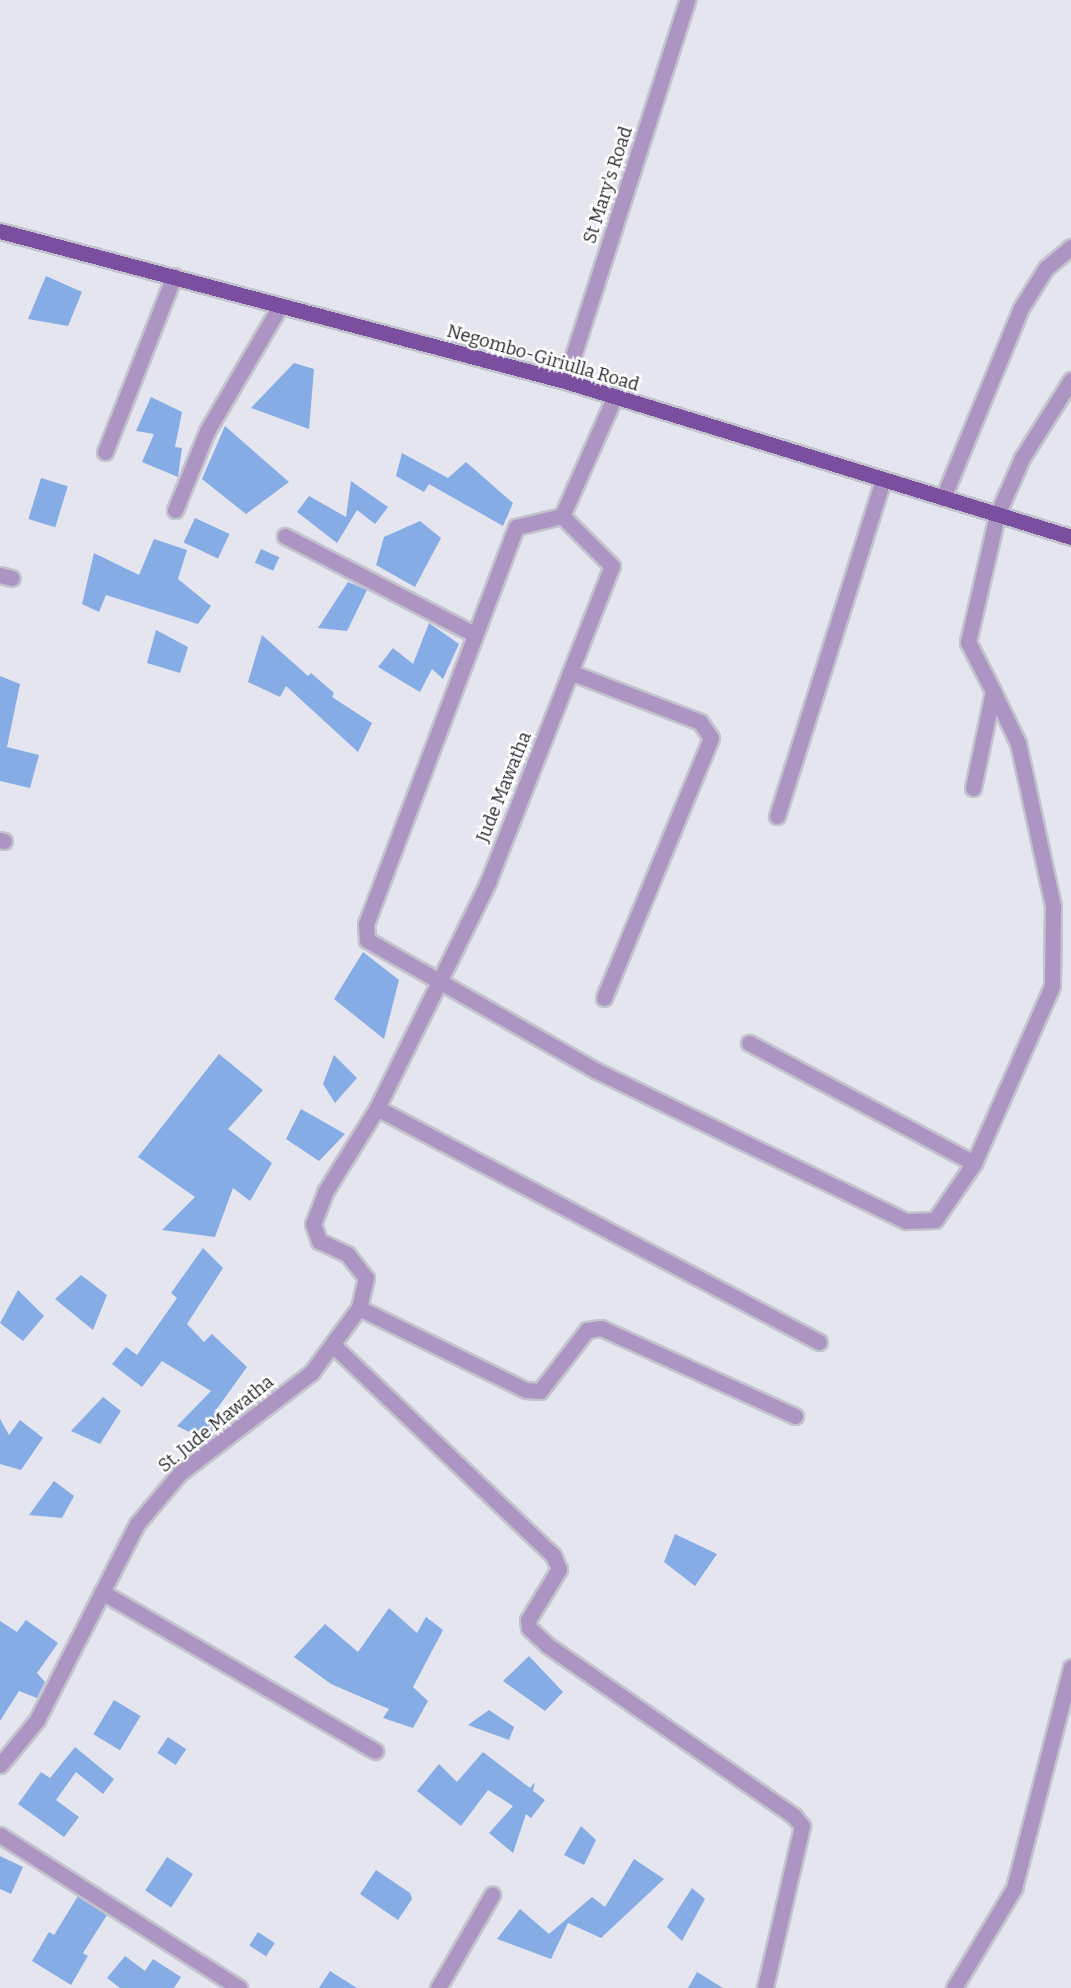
<!DOCTYPE html>
<html>
<head>
<meta charset="utf-8">
<style>
  body { margin:0 }
  #map { position:relative; width:1071px; height:1988px; overflow:hidden; background:#e4e5ef; font-family:Bitter,serif }
  div>[style] { position:absolute }
  [style*='--x'] { left:calc(var(--x)*1px); top:calc(var(--y)*1px); width:calc(var(--w)*1px); rotate:calc(var(--a)*1deg) }
  .building>* { inset:0; background:#86ace5; transform-origin:0 0 }
  .roads { filter:drop-shadow(2px 0 #c2c3cc) drop-shadow(-2px 0 #c2c3cc) drop-shadow(0 2px #c2c3cc) drop-shadow(0 -2px #c2c3cc) }
  .street>* { height:15px; margin:-7.5px; padding:0 7.5px; transform-origin:7.5px; border-radius:7.5px; background:#ac95c2 }
  .primary>* { height:15px; margin:-7.5px; padding:0 7.5px; transform-origin:7.5px; border-radius:7.5px; background:#7b4fa0 }
  span { translate:-50% -50%; white-space:nowrap; text-align:center; line-height:1.15; -webkit-text-stroke:4.5px #fff; paint-order:stroke }
  .street-label { font-size:18px; color:#28292c }
</style>
</head>
<body>
<div id="map">
  <div class="building">
    <i style="clip-path:polygon(46px 276px,82px 292px,68px 326px,28px 319px)"></i>
    <i style="clip-path:polygon(294px 363px,314px 369px,309px 429px,251px 408px)"></i>
    <i style="clip-path:polygon(151px 397px,182px 412px,175px 447px,182px 448px,178px 477px,142px 462px,154px 434px,136px 431px)"></i>
    <i style="clip-path:polygon(225px 426px,289px 482px,246px 514px,202px 479px)"></i>
    <i style="clip-path:polygon(402px 453px,448px 478px,466px 462px,513px 503px,503px 526px,429px 484px,424px 492px,396px 476px)"></i>
    <i style="left:41px;top:478px;width:28px;height:43px;rotate:17deg"></i>
    <i style="clip-path:polygon(351px 481px,388px 507px,375px 524px,357px 510px,337px 543px,297px 512px,309px 496px,346px 517px)"></i>
    <i style="left:195px;top:518px;width:38px;height:27px;rotate:25deg"></i>
    <i style="clip-path:polygon(420px 521px,441px 538px,415px 587px,376px 565px,384px 537px)"></i>
    <i style="clip-path:polygon(154px 539px,187px 550px,178px 579px,211px 606px,198px 624px,106px 595px,99px 612px,82px 604px,94px 553px,139px 575px)"></i>
    <i style="left:261px;top:549px;width:20px;height:15px;rotate:24deg"></i>
    <i style="clip-path:polygon(348px 582px,367px 590px,347px 631px,318px 628px)"></i>
    <i style="clip-path:polygon(429px 623px,459px 644px,443px 679px,432px 669px,420px 692px,378px 667px,393px 648px,413px 664px)"></i>
    <i style="clip-path:polygon(156px 630px,188px 647px,180px 673px,147px 663px)"></i>
    <i style="clip-path:polygon(262px 635px,308px 676px,311px 673px,334px 693px,332px 697px,372px 723px,358px 752px,286px 686px,280px 697px,248px 682px)"></i>
    <i style="clip-path:polygon(0 676px,20px 684px,7px 747px,39px 755px,30px 788px,0 781px)"></i>
    <i style="clip-path:polygon(363px 952px,399px 980px,384px 1039px,334px 999px)"></i>
    <i style="clip-path:polygon(219px 1054px,263px 1090px,228px 1129px,272px 1163px,250px 1201px,233px 1188px,215px 1237px,162px 1230px,195px 1197px,138px 1157px)"></i>
    <i style="clip-path:polygon(334px 1055px,357px 1078px,335px 1103px,323px 1084px)"></i>
    <i style="clip-path:polygon(301px 1109px,345px 1134px,319px 1161px,286px 1139px)"></i>
    <i style="clip-path:polygon(203px 1248px,223px 1268px,187px 1324px,204px 1342px,212px 1334px,247px 1367px,216px 1410px,225px 1416px,206px 1440px,177px 1426px,211px 1391px,162px 1361px,142px 1387px,112px 1364px,126px 1347px,137px 1355px,177px 1298px,171px 1293px)"></i>
    <i style="clip-path:polygon(81px 1275px,107px 1295px,93px 1330px,55px 1299px)"></i>
    <i style="clip-path:polygon(18px 1290px,44px 1316px,23px 1341px,0 1323px)"></i>
    <i style="clip-path:polygon(103px 1397px,121px 1411px,100px 1444px,71px 1431px)"></i>
    <i style="clip-path:polygon(0 1419px,9px 1435px,20px 1420px,43px 1438px,21px 1470px,0 1464px)"></i>
    <i style="clip-path:polygon(54px 1481px,74px 1496px,62px 1518px,29px 1515px)"></i>
    <i style="clip-path:polygon(675px 1534px,717px 1554px,695px 1586px,664px 1562px)"></i>
    <i style="clip-path:polygon(389px 1608px,417px 1633px,426px 1617px,443px 1630px,413px 1687px,428px 1701px,413px 1728px,383px 1718px,389px 1709px,331px 1684px,294px 1657px,325px 1624px,358px 1652px)"></i>
    <i style="clip-path:polygon(26px 1620px,58px 1643px,37px 1673px,45px 1682px,37px 1698px,19px 1691px,0 1721px,0 1621px,17px 1632px)"></i>
    <i style="clip-path:polygon(529px 1656px,563px 1692px,545px 1711px,503px 1681px)"></i>
    <i style="left:114px;top:1700px;width:31px;height:40px;rotate:31deg"></i>
    <i style="clip-path:polygon(489px 1710px,514px 1727px,509px 1740px,468px 1725px)"></i>
    <i style="left:168px;top:1737px;width:22px;height:19px;rotate:34deg"></i>
    <i style="clip-path:polygon(75px 1747px,114px 1779px,103px 1794px,76px 1772px,56px 1800px,79px 1817px,64px 1837px,18px 1804px,41px 1772px,50px 1778px)"></i>
    <i style="clip-path:polygon(483px 1752px,530px 1788px,535px 1782px,533px 1791px,545px 1800px,531px 1818px,526px 1814px,513px 1853px,489px 1833px,513px 1806px,488px 1790px,461px 1826px,417px 1791px,439px 1764px,457px 1782px)"></i>
    <i style="clip-path:polygon(581px 1826px,596px 1840px,584px 1865px,564px 1855px)"></i>
    <i style="clip-path:polygon(0 1856px,23px 1867px,11px 1894px,0 1889px)"></i>
    <i style="left:167px;top:1857px;width:31px;height:40px;rotate:33deg"></i>
    <i style="clip-path:polygon(634px 1859px,664px 1879px,601px 1938px,568px 1923px,551px 1959px,497px 1939px,520px 1909px,549px 1934px,592px 1897px,605px 1907px)"></i>
    <i style="clip-path:polygon(376px 1870px,410px 1893px,412px 1899px,398px 1920px,360px 1894px)"></i>
    <i style="clip-path:polygon(692px 1888px,705px 1899px,682px 1941px,667px 1927px)"></i>
    <i style="clip-path:polygon(78px 1896px,107px 1915px,83px 1953px,88px 1956px,71px 1985px,32px 1961px,49px 1932px,54px 1935px)"></i>
    <i style="left:258px;top:1932px;width:20px;height:16px;rotate:33deg"></i>
    <i style="clip-path:polygon(125px 1956px,145px 1971px,153px 1959px,181px 1977px,174px 1988px,120px 1988px,107px 1978px)"></i>
    <i style="clip-path:polygon(330px 1971px,357px 1988px,319px 1988px)"></i>
    <i style="clip-path:polygon(697px 1972px,723px 1988px,688px 1988px)"></i>
  </div>
  <div class="roads">
    <div class="street">
      <i style="--x:565;--y:381;--w:400;--a:-72.2"></i>
      <i style="--x:105;--y:452;--w:189;--a:-68.6"></i>
      <i style="--x:943;--y:498;--w:205;--a:-67.7"></i>
      <i style="--x:1021;--y:308;--w:47;--a:-58"></i>
      <i style="--x:1046;--y:268;--w:33;--a:-40"></i>
      <i style="--x:175;--y:510;--w:85;--a:-67.9"></i>
      <i style="--x:207;--y:431;--w:145;--a:-59.7"></i>
      <i style="--x:562;--y:516;--w:47;--a:166.6"></i>
      <i style="--x:516;--y:527;--w:424;--a:110.7"></i>
      <i style="--x:366;--y:924;--w:16;--a:86"></i>
      <i style="--x:367;--y:940;--w:262;--a:29.7"></i>
      <i style="--x:595;--y:1070;--w:346;--a:25.9"></i>
      <i style="--x:906;--y:1221;--w:29;--a:-2"></i>
      <i style="--x:935;--y:1220;--w:69;--a:-55.6"></i>
      <i style="--x:974;--y:1163;--w:193;--a:-66.2"></i>
      <i style="--x:1052;--y:986;--w:80;--a:-89.3"></i>
      <i style="--x:1053;--y:906;--w:167;--a:-102.1"></i>
      <i style="--x:1018;--y:743;--w:58;--a:-115.7"></i>
      <i style="--x:285;--y:536;--w:213;--a:27.4"></i>
      <i style="--x:0;--y:575;--w:12;--a:14"></i>
      <i style="--x:570;--y:672;--w:139;--a:21"></i>
      <i style="--x:700;--y:722;--w:19;--a:55"></i>
      <i style="--x:711;--y:738;--w:281;--a:112.4"></i>
      <i style="--x:973;--y:788;--w:99;--a:-78.3"></i>
      <i style="--x:993;--y:691;--w:55;--a:-117"></i>
      <i style="--x:968;--y:642;--w:130;--a:-77.1"></i>
      <i style="--x:997;--y:515;--w:62;--a:-66.3"></i>
      <i style="--x:1022;--y:458;--w:92;--a:-57.9"></i>
      <i style="--x:777;--y:816;--w:352;--a:-72.5"></i>
      <i style="--x:0;--y:840;--w:4;--a:14"></i>
      <i style="--x:749;--y:1043;--w:255;--a:28.1"></i>
      <i style="--x:377;--y:1108;--w:500;--a:27.9"></i>
      <i style="--x:359;--y:1308;--w:186;--a:26.2"></i>
      <i style="--x:526;--y:1390;--w:14;--a:4"></i>
      <i style="--x:540;--y:1391;--w:77;--a:-52.4"></i>
      <i style="--x:587;--y:1330;--w:14;--a:-8"></i>
      <i style="--x:601;--y:1328;--w:213;--a:24.4"></i>
      <i style="--x:334;--y:1346;--w:303;--a:43.7"></i>
      <i style="--x:553;--y:1555;--w:15;--a:67"></i>
      <i style="--x:559;--y:1569;--w:60;--a:121.3"></i>
      <i style="--x:528;--y:1620;--w:8;--a:83"></i>
      <i style="--x:529;--y:1628;--w:25;--a:43"></i>
      <i style="--x:547;--y:1645;--w:300;--a:34.7"></i>
      <i style="--x:794;--y:1816;--w:13;--a:51"></i>
      <i style="--x:802;--y:1826;--w:166;--a:102.9"></i>
      <i style="--x:102;--y:1592;--w:316;--a:30.2"></i>
      <i style="--x:0;--y:1765;--w:58;--a:-50.6"></i>
      <i style="--x:37;--y:1720;--w:220;--a:-63"></i>
      <i style="--x:137;--y:1524;--w:67;--a:-49.9"></i>
      <i style="--x:180;--y:1473;--w:165;--a:-37.4"></i>
      <i style="--x:311;--y:1373;--w:81;--a:-53.6"></i>
      <i style="--x:359;--y:1308;--w:31;--a:-77"></i>
      <i style="--x:366;--y:1278;--w:31;--a:-128"></i>
      <i style="--x:347;--y:1254;--w:31;--a:-155"></i>
      <i style="--x:319;--y:1241;--w:18;--a:-109"></i>
      <i style="--x:313;--y:1224;--w:34;--a:-69"></i>
      <i style="--x:325;--y:1192;--w:99;--a:-58.2"></i>
      <i style="--x:377;--y:1108;--w:252;--a:-63.8"></i>
      <i style="--x:488;--y:882;--w:339;--a:-68.6"></i>
      <i style="--x:612;--y:566;--w:71;--a:-135"></i>
      <i style="--x:562;--y:516;--w:129;--a:-66.2"></i>
      <i style="--x:0;--y:1835;--w:284;--a:32.6"></i>
      <i style="--x:438;--y:1988;--w:108;--a:-59.9"></i>
      <i style="--x:954;--y:1988;--w:117;--a:-59"></i>
      <i style="--x:1014;--y:1888;--w:228;--a:-75.5"></i>
    </div>
    <div class="primary">
      <i style="--x:0;--y:231;--w:585;--a:14.87"></i>
      <i style="--x:565;--y:381;--w:530;--a:17.13"></i>
    </div>
  </div>
  <div class="street-label">
    <span style="left:608px;top:185px;rotate:-72deg">St Mary's Road</span>
    <span style="left:543px;top:358px;rotate:16deg">Negombo-Giriulla Road</span>
    <span style="left:504px;top:787px;rotate:-68deg">Jude Mawatha</span>
    <span style="left:216px;top:1424px;rotate:-39deg">St. Jude Mawatha</span>
  </div>
</div>
</body>
</html>
